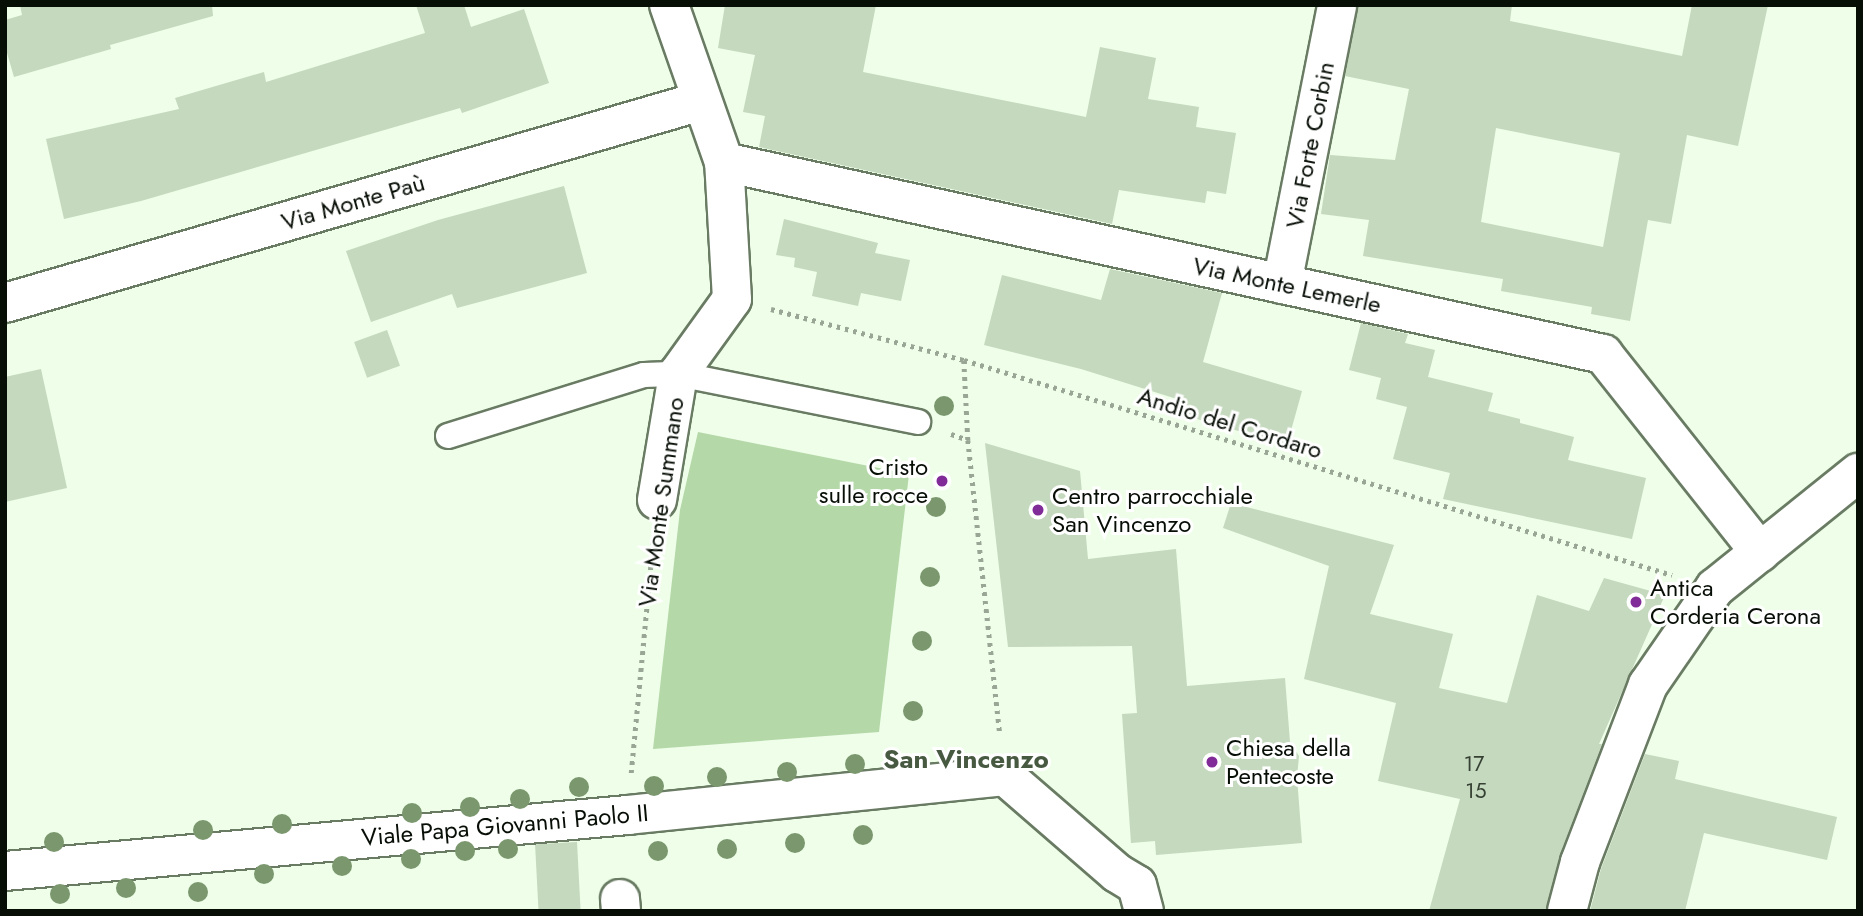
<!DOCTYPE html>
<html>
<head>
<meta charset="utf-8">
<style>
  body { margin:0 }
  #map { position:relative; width:1863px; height:916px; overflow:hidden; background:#eefee8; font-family:Jost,sans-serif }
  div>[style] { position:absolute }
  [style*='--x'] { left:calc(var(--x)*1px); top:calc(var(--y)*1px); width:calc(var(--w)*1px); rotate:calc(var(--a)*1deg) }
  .green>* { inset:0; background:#b4d8a8 }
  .building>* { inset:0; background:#c5d9be; transform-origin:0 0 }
  .path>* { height:4.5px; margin-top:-2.25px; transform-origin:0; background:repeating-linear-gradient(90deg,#99a695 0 3.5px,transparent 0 8.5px) }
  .roads { filter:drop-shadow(2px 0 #697b63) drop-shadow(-2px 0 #697b63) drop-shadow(0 2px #697b63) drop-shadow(0 -2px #697b63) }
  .service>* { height:24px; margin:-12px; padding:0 12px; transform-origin:12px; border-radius:12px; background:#fff }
  .pedestrian>* { height:38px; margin:-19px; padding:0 19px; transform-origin:19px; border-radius:19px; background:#fff }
  .minor>* { height:38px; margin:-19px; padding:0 19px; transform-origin:19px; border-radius:19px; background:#fff }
  .trees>* { width:20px; height:20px; margin:-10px; border-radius:50%; background:#7a976d }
  .dots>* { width:19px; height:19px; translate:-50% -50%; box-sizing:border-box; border:4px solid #fff; border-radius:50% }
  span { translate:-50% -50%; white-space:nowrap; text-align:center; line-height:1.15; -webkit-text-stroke:6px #fff; paint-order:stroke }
  .number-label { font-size:21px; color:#364134 }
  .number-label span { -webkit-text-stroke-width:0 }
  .street-label { font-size:24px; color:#070e06 }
  .poi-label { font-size:24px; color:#070e06 }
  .right { translate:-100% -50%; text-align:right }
  .left { translate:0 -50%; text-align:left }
  .neighbourhood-label { font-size:26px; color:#485942; font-weight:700 }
  .frame { position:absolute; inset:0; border:7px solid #070e06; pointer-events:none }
</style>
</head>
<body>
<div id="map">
  <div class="green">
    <i style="clip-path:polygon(698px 432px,909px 474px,879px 732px,653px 749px,680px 510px)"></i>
  </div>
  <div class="building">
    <i style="clip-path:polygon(20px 5px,212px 5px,213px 16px,110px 45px,111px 49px,14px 77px,5px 46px,5px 20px,22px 15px)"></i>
    <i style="clip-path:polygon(416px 5px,464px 5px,471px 27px,524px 9px,549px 83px,462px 113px,460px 108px,141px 201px,64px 219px,46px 139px,179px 109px,175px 98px,264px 72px,266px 82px,425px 33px)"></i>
    <i style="clip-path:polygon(725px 5px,876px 5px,863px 72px,1086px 117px,1100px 47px,1156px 58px,1148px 99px,1199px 107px,1196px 127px,1236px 133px,1226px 194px,1207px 191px,1205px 203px,1119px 190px,1112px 224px,759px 147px,765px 116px,743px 112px,755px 55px,718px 48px)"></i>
    <i style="clip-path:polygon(evenodd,1358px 5px,1512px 5px,1510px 21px,1682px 56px,1692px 5px,1768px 5px,1738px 146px,1687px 135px,1671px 224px,1648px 220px,1630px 321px,1591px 314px,1592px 307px,1501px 291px,1503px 279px,1363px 256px,1369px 220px,1321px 214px,1330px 155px,1395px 160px,1409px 89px,1345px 76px,1358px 5px,1496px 128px,1620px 153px,1603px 247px,1481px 222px,1496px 128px)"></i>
    <i style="clip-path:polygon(564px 186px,587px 273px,457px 308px,452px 294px,371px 322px,346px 251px,438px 220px)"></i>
    <i style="clip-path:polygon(784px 219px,878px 243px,875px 253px,910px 260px,901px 301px,861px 293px,858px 306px,812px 296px,817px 272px,794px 267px,795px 258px,776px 255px)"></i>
    <i style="clip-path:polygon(1110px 269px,1222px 293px,1203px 362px,1302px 391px,1287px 445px,1173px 412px,1177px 399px,1081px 369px,984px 345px,1002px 275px,1101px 300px)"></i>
    <i style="clip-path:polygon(1361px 323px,1408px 334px,1405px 343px,1435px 350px,1428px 377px,1493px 393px,1488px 411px,1520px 419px,1520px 423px,1574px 437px,1568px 460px,1646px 478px,1632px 539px,1443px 499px,1450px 473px,1393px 459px,1407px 407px,1376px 399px,1381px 378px,1349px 370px)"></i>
    <i style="left:387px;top:330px;width:38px;height:35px;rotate:70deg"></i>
    <i style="clip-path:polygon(41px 369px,67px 488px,5px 502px,5px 377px)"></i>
    <i style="clip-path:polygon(985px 443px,1080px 471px,1088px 559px,1176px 549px,1187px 686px,1285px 678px,1290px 742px,1299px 756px,1297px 777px,1302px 843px,1156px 855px,1155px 841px,1131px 843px,1122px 714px,1137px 713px,1132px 646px,1008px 647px)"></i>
    <i style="clip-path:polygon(1231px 503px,1394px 545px,1370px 614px,1453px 634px,1439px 688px,1507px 703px,1537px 595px,1589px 611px,1604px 578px,1665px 595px,1599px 744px,1602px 744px,1560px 854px,1546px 911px,1429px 911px,1460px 799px,1378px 781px,1396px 703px,1304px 679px,1329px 566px,1223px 528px)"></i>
    <i style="clip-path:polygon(1645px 754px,1679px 761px,1675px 779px,1837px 817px,1827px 860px,1704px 833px,1685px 911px,1590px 911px,1601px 869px)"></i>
    <i style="left:577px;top:842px;width:69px;height:42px;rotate:87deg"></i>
  </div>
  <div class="path">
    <i style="--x:771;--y:309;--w:200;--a:14.8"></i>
    <i style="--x:964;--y:360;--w:740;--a:16.89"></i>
    <i style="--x:964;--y:360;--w:80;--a:87.1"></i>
    <i style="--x:951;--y:434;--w:18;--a:19"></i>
    <i style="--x:968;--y:440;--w:296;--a:83.8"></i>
    <i style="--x:631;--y:773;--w:233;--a:-84.6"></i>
  </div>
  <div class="roads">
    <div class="service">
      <i style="--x:448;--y:436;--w:205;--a:-17.3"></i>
      <i style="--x:644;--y:375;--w:34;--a:-2"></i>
      <i style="--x:678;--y:374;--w:245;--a:11.3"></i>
    </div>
    <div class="pedestrian">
      <i style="--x:5;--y:871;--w:626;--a:-5.14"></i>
      <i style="--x:628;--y:815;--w:379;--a:-5.9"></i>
      <i style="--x:1005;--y:776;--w:148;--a:40.9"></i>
      <i style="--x:1117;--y:873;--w:23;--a:31"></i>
      <i style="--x:1137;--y:885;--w:27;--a:75"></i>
    </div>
    <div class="minor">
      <i style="--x:724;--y:162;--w:900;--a:12.32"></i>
      <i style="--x:1603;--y:354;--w:253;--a:51.6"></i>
      <i style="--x:1282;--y:284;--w:284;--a:-78.8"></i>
      <i style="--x:5;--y:303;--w:725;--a:-16.18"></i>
      <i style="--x:657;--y:500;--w:128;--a:-80.5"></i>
      <i style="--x:678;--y:374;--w:92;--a:-54.2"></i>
      <i style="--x:732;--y:299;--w:137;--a:-93.3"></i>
      <i style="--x:724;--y:162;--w:166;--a:-109.3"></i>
      <i style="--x:620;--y:899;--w:12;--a:85"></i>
      <i style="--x:1567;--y:911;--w:51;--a:-75.1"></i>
      <i style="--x:1580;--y:862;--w:190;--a:-69"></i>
      <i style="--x:1648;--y:685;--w:118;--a:-55.4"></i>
      <i style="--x:1715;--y:588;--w:184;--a:-38.8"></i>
    </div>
  </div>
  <div class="trees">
    <i style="left:944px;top:406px"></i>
    <i style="left:936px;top:507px"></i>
    <i style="left:930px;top:577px"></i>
    <i style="left:922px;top:641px"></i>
    <i style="left:913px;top:711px"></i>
    <i style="left:855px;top:764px"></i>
    <i style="left:787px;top:772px"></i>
    <i style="left:717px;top:777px"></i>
    <i style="left:654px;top:786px"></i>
    <i style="left:579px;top:787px"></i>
    <i style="left:520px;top:799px"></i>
    <i style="left:470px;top:807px"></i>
    <i style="left:412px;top:813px"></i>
    <i style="left:282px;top:824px"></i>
    <i style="left:203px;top:830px"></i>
    <i style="left:863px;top:835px"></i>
    <i style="left:54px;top:842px"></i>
    <i style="left:795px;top:843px"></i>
    <i style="left:508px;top:849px"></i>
    <i style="left:727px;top:849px"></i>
    <i style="left:465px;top:851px"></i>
    <i style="left:658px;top:851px"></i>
    <i style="left:411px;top:859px"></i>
    <i style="left:342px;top:866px"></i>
    <i style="left:264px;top:874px"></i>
    <i style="left:126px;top:888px"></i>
    <i style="left:198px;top:892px"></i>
    <i style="left:60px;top:894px"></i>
  </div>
  <div class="dots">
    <i style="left:942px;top:481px;background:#812b99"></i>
    <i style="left:1038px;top:510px;background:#812b99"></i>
    <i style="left:1636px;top:602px;background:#812b99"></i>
    <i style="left:1212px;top:762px;background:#812b99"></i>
  </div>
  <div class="number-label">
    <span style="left:1474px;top:764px">17</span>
    <span style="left:1476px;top:791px">15</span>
  </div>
  <div class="street-label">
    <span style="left:1310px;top:145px;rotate:-79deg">Via Forte Corbin</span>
    <span style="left:353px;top:202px;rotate:-16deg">Via Monte Paù</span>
    <span style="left:1287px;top:285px;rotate:12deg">Via Monte Lemerle</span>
    <span style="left:1230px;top:423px;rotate:17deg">Andio del Cordaro</span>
    <span style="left:661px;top:502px;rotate:-82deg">Via Monte Summano</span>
    <span style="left:505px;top:825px;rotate:-5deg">Viale Papa Giovanni Paolo II</span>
  </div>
  <div class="poi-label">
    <span class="right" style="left:928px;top:481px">Cristo<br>sulle rocce</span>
    <span class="left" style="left:1052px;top:510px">Centro parrocchiale<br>San Vincenzo</span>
    <span class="left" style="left:1650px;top:602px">Antica<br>Corderia Cerona</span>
    <span class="left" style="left:1226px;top:762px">Chiesa della<br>Pentecoste</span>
  </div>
  <div class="neighbourhood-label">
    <span style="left:966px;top:760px">San Vincenzo</span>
  </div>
  <div class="frame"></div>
</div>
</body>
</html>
